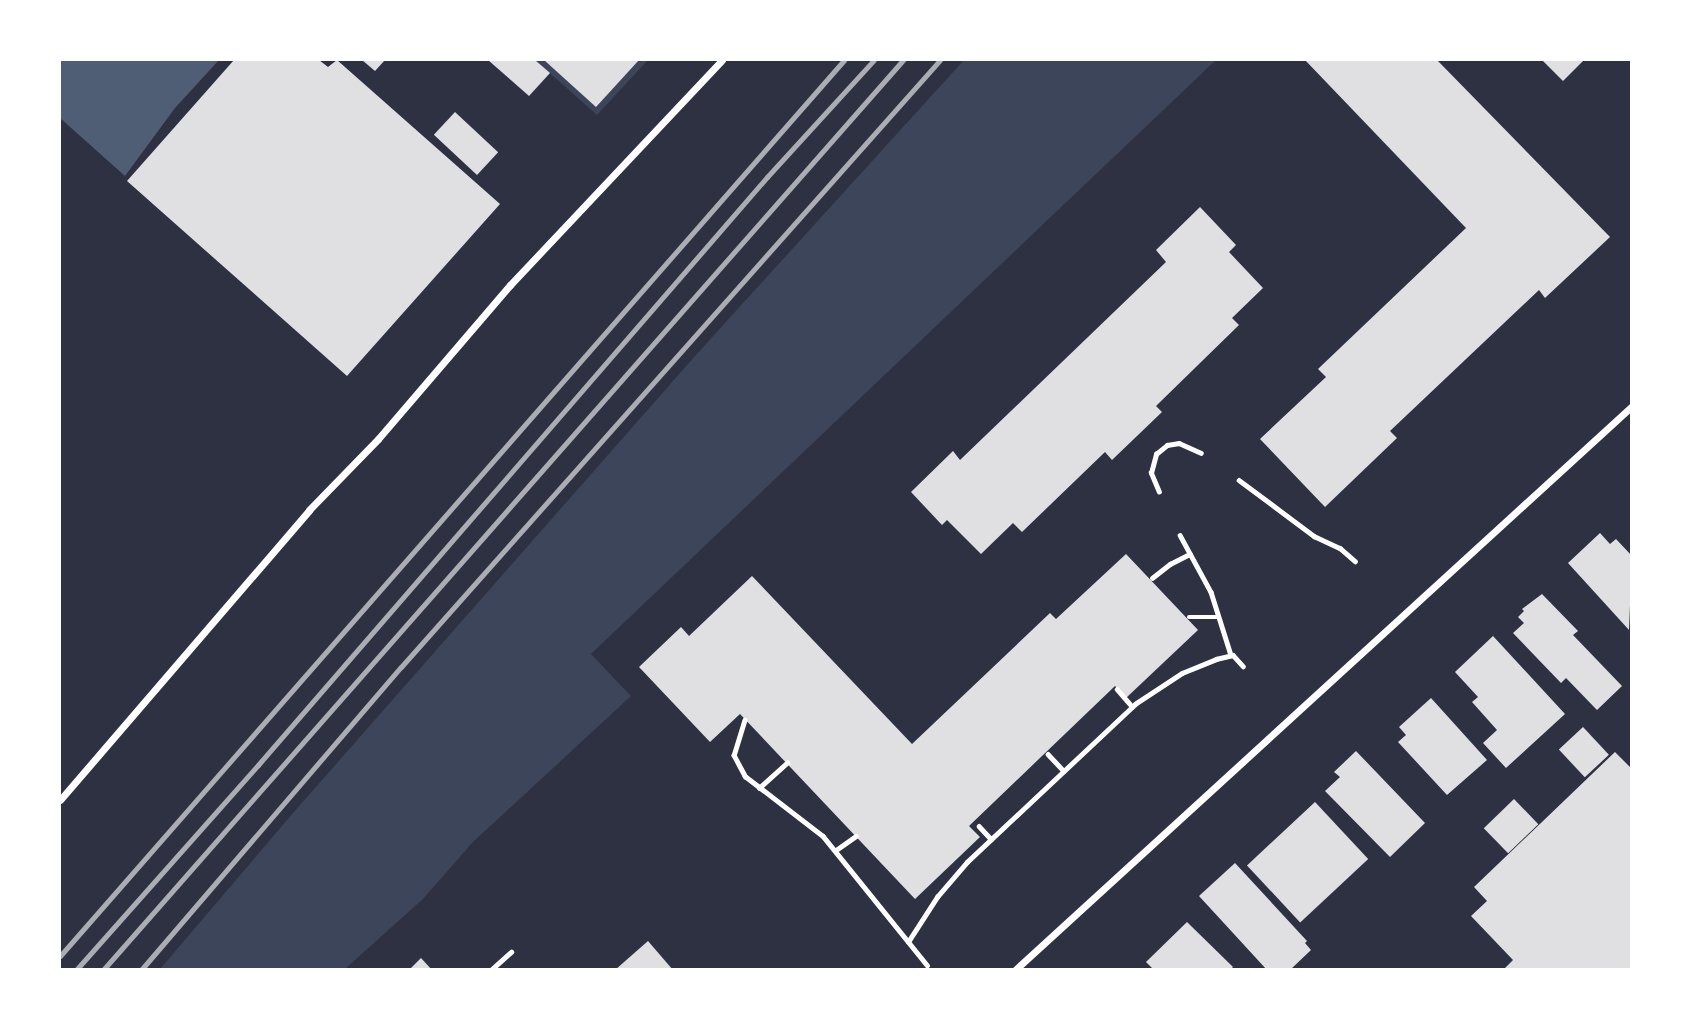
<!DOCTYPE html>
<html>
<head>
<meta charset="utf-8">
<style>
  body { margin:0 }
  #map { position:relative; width:1691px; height:1029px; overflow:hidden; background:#2d3142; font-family:"Varela Round",sans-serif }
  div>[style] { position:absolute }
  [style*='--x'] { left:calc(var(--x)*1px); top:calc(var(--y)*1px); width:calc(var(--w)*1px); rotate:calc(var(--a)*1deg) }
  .green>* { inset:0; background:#3c4559 }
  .water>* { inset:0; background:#4f5d75 }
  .building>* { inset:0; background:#e0e0e3; transform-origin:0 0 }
  .path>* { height:4.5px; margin:-2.25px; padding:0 2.25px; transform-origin:2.25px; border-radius:2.25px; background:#fff }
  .minor>* { height:7px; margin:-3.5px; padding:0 3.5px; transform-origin:3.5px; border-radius:3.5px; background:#fff }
  .rail>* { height:5px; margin:-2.5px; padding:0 2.5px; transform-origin:2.5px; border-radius:2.5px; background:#abadb3 }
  span { translate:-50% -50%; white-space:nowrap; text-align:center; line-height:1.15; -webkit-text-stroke:5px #fff; paint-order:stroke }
  .frame { position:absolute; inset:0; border:61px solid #fff; pointer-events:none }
</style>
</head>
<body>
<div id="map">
  <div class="green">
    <i style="clip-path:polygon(535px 60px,648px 60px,597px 115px)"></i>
    <i style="clip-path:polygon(964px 60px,1216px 60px,591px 654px,631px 696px,472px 843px,423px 899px,345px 969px,160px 969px,293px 813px,695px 356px)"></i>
  </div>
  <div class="water">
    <i style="clip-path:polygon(60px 60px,219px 60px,175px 108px,125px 176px,60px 118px)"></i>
  </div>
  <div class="building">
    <i style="clip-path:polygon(234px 60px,319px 60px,328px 67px,337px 60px,500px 204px,347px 376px,127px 181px)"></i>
    <i style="clip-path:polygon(362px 60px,385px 60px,375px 71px)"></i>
    <i style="clip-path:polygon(488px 60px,535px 60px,550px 73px,529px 96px)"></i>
    <i style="clip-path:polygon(544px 60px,639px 60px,596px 107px)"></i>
    <i style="clip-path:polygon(1305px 60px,1437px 60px,1610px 237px,1545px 298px,1539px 290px,1390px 431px,1397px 438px,1325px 507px,1260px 439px,1326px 377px,1318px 369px,1466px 228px)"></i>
    <i style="clip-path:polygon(1542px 60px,1584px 60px,1563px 81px)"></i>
    <i style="left:455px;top:112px;width:59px;height:31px;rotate:43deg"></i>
    <i style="clip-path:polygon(1200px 207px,1236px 245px,1229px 252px,1263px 288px,1232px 318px,1239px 325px,1156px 406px,1162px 412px,1112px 460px,1105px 452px,1022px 532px,1013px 523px,981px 554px,947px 520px,942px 525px,911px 492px,953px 451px,960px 460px,1166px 262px,1156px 250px)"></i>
    <i style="clip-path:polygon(1600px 533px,1610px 544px,1616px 539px,1632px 556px,1629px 630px,1568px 563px)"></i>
    <i style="clip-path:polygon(1126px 554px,1198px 630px,1126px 698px,1115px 686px,969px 826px,980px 837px,915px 899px,740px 714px,710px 742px,639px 667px,681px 627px,689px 636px,752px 576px,912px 744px,1050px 613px,1056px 619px)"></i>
    <i style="clip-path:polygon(1542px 594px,1578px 631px,1573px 635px,1622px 686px,1597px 710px,1566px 678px,1561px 683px,1513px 633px,1524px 623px,1518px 617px,1524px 611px,1522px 609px)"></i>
    <i style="clip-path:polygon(1493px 636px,1565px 714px,1506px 768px,1483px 743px,1497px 730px,1472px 702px,1478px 697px,1455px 672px)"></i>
    <i style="clip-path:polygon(1431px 698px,1487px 760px,1447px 795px,1398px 742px,1406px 735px,1399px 727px)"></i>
    <i style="left:1583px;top:727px;width:38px;height:33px;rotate:47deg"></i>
    <i style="clip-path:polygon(1356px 751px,1425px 823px,1390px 857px,1325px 791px,1340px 777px,1334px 772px)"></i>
    <i style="clip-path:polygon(1615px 752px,1632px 769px,1632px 970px,1503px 970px,1513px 960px,1471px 916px,1487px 901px,1474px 887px)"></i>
    <i style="left:1514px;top:799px;width:35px;height:42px;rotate:46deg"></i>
    <i style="left:1315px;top:802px;width:78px;height:93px;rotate:47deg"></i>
    <i style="clip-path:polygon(1235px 863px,1307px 941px,1305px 943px,1311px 950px,1290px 970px,1267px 970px,1199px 896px)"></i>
    <i style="clip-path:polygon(1187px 922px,1233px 967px,1230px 970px,1154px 970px,1146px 962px)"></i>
    <i style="clip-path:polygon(648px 941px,673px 970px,615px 970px)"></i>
    <i style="clip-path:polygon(421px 958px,432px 970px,409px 970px)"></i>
  </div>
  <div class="path">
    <i style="--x:1239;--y:480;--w:94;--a:36.7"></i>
    <i style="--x:1314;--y:536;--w:29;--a:25"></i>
    <i style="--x:1340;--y:548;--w:20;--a:41"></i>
    <i style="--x:1159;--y:492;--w:21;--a:-113"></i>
    <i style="--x:1151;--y:473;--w:20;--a:-75"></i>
    <i style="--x:1156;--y:454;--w:14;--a:-39"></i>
    <i style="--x:1167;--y:445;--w:12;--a:-9"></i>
    <i style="--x:1179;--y:443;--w:24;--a:24"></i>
    <i style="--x:1180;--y:535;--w:65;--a:61.5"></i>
    <i style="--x:1211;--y:592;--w:66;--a:72.4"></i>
    <i style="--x:1152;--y:578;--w:23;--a:-38"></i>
    <i style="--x:1170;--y:564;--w:22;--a:-27"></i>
    <i style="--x:1189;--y:617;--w:29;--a:0"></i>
    <i style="--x:1117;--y:689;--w:23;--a:49"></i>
    <i style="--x:745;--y:720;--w:37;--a:107"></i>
    <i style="--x:734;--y:755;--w:24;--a:62"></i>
    <i style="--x:745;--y:776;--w:98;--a:37.6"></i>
    <i style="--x:823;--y:836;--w:166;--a:51.1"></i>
    <i style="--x:1048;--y:754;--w:23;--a:47"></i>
    <i style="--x:759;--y:788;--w:38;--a:-42"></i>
    <i style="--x:979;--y:826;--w:18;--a:47"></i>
    <i style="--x:836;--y:850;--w:24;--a:-35"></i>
    <i style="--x:908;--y:942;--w:54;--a:-57.2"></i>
    <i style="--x:937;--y:897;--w:46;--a:-49.4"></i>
    <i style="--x:967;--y:862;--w:231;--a:-43.2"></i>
    <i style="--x:1135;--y:704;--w:56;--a:-33.4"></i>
    <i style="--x:1182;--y:673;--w:37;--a:-22"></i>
    <i style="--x:1216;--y:659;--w:17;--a:-13"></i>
    <i style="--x:1233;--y:655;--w:15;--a:48"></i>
    <i style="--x:491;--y:970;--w:27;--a:-42"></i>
  </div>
  <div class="minor">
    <i style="--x:60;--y:800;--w:382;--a:-49.3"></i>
    <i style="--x:309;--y:510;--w:99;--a:-45.8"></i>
    <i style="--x:378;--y:439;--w:203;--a:-49.4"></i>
    <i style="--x:510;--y:285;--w:309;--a:-46.7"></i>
    <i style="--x:1015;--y:970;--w:836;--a:-42.43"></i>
  </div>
  <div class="rail">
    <i style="--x:60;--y:956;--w:1191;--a:-48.81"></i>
    <i style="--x:76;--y:970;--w:274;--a:-48.4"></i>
    <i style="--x:258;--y:765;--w:778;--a:-49.12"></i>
    <i style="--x:767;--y:177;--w:159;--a:-47.6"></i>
    <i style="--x:103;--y:970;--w:1212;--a:-48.68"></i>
    <i style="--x:141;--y:970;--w:399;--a:-49.4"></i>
    <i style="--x:401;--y:667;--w:812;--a:-48.4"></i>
  </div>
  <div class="frame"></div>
</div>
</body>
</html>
